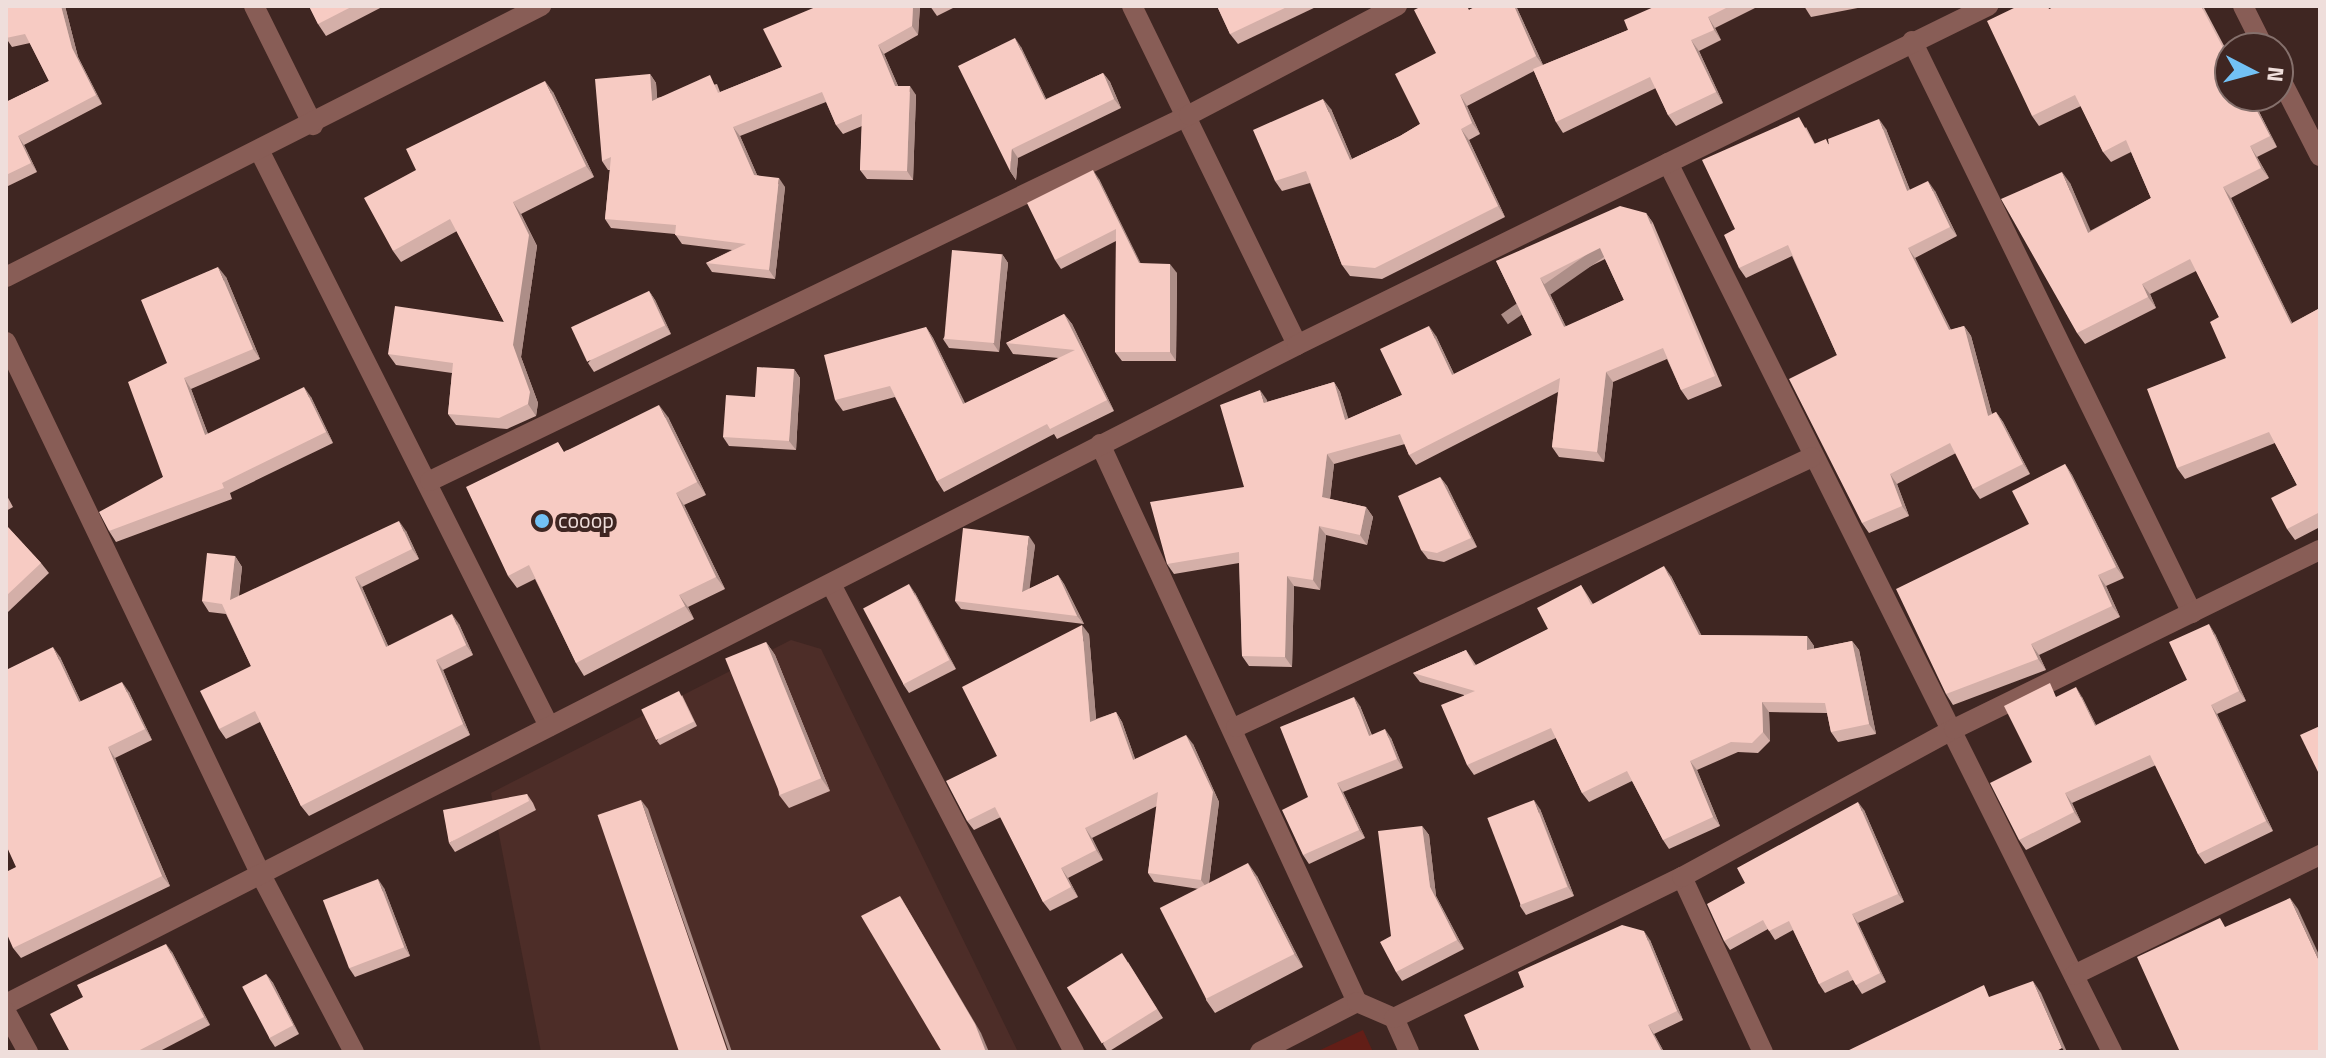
<!DOCTYPE html>
<html>
<head>
<meta charset="utf-8">
<style>
  body { margin:0 }
  #map { position:relative; width:2326px; height:1058px; overflow:hidden; background:#3f2622; font-family:"Titillium Web",sans-serif }
  div>[style] { position:absolute }
  [style*='--x'] { left:calc(var(--x)*1px); top:calc(var(--y)*1px); width:calc(var(--w)*1px); rotate:calc(var(--a)*1deg) }
  .built>* { inset:0; background:#4d2d28 }
  .green>* { inset:0; background:#621e17 }
  .minor>* { height:20px; margin:-10px; padding:0 10px; transform-origin:10px; border-radius:10px; background:#885d56 }
  .wall>* { inset:0; background:#d4afa8 }
  .shaded-wall>* { inset:0; background:#ad8e88; transform-origin:0 0 }
  .building>* { inset:0; background:#f7cbc3; transform-origin:0 0 }
  .dots>* { width:22px; height:22px; translate:-50% -50%; box-sizing:border-box; border:4px solid #3f2622; border-radius:50% }
  span { translate:-50% -50%; white-space:nowrap; text-align:center; line-height:1.15; -webkit-text-stroke:8px #3f2622; paint-order:stroke }
  .poi-label { font-size:22px; color:#efdedb }
  .left { translate:0 -50%; text-align:left }
  .frame { position:absolute; inset:0; border:8px solid #efdedb; pointer-events:none }
  .north { position:absolute; left:2214px; top:32px; width:80px; height:80px; box-sizing:border-box; background:#3f2622; border:2px solid #85706c; border-radius:50%; rotate:96deg; font-size:22px; font-weight:700; line-height:32px; text-align:center; color:#efdedb }
  .north::after { content:''; display:block; margin:auto; width:28px; height:36px; background:#72c1f5; clip-path:polygon(50% 0,100% 100%,50% 72%,0 100%) }
</style>
</head>
<body>
<div id="map">
  <div class="built">
    <i style="clip-path:polygon(791px 640px,821px 649px,1018px 1052px,541px 1052px,491px 793px)"></i>
  </div>
  <div class="green">
    <i style="clip-path:polygon(1363px 1030px,1373px 1052px,1316px 1052px)"></i>
  </div>
  <div class="minor">
    <i style="--x:254;--y:6;--w:133;--a:63.6"></i>
    <i style="--x:1132;--y:6;--w:377;--a:64"></i>
    <i style="--x:2243;--y:6;--w:47;--a:63.4"></i>
    <i style="--x:1912;--y:41;--w:637;--a:63.92"></i>
    <i style="--x:2278;--y:74;--w:92;--a:62.9"></i>
    <i style="--x:260;--y:152;--w:643;--a:63.28"></i>
    <i style="--x:1668;--y:163;--w:994;--a:63.46"></i>
    <i style="--x:6;--y:277;--w:600;--a:-26.86"></i>
    <i style="--x:6;--y:342;--w:591;--a:64.43"></i>
    <i style="--x:261;--y:875;--w:200;--a:62.3"></i>
    <i style="--x:1100;--y:444;--w:614;--a:65.27"></i>
    <i style="--x:430;--y:481;--w:843;--a:-25.74"></i>
    <i style="--x:1189;--y:115;--w:235;--a:-27.7"></i>
    <i style="--x:833;--y:588;--w:523;--a:62.55"></i>
    <i style="--x:1236;--y:727;--w:636;--a:-25.11"></i>
    <i style="--x:1682;--y:877;--w:193;--a:65.2"></i>
    <i style="--x:2074;--y:975;--w:274;--a:-26"></i>
    <i style="--x:6;--y:1004;--w:1449;--a:-27.04"></i>
    <i style="--x:1297;--y:345;--w:770;--a:-26.13"></i>
    <i style="--x:6;--y:1012;--w:46;--a:61.2"></i>
    <i style="--x:1394;--y:1018;--w:37;--a:66"></i>
    <i style="--x:1260;--y:1052;--w:109;--a:-27.3"></i>
    <i style="--x:1357;--y:1002;--w:40;--a:23.4"></i>
    <i style="--x:1394;--y:1018;--w:321;--a:-26.1"></i>
    <i style="--x:1682;--y:877;--w:310;--a:-28.6"></i>
    <i style="--x:1954;--y:729;--w:407;--a:-26.1"></i>
  </div>
  <div class="wall">
    <i style="clip-path:polygon(6px 6px,65px 6px,78px 57px,102px 104px,24px 145px,37px 172px,6px 187px,6px 102px,49px 81px,30px 43px,12px 47px,6px 38px)"></i>
    <i style="clip-path:polygon(309px 6px,384px 6px,326px 36px,318px 24px)"></i>
    <i style="clip-path:polygon(818px 6px,920px 6px,918px 35px,884px 54px,898px 86px,916px 95px,913px 180px,867px 179px,860px 170px,862px 126px,843px 134px,836px 125px,826px 102px,740px 136px,757px 175px,785px 187px,775px 279px,712px 272px,706px 263px,732px 250px,682px 244px,675px 234px,611px 228px,605px 219px,610px 170px,608px 170px,602px 161px,650px 74px,656px 83px,657px 98px,717px 84px,720px 92px,782px 67px)"></i>
    <i style="clip-path:polygon(930px 6px,957px 6px,937px 16px)"></i>
    <i style="clip-path:polygon(1217px 6px,1318px 6px,1238px 44px,1230px 34px)"></i>
    <i style="clip-path:polygon(1516px 6px,1543px 65px,1628px 30px,1656px 6px,1759px 6px,1715px 28px,1721px 40px,1699px 51px,1723px 103px,1676px 126px,1668px 115px,1656px 88px,1563px 133px,1556px 122px,1534px 71px,1467px 106px,1480px 134px,1469px 140px,1505px 217px,1382px 279px,1350px 276px,1342px 265px,1310px 183px,1282px 191px,1275px 181px,1331px 109px,1352px 159px,1400px 136px,1420px 124px,1470px 9px)"></i>
    <i style="clip-path:polygon(1804px 6px,1868px 6px,1811px 17px)"></i>
    <i style="clip-path:polygon(2057px 6px,2203px 6px,2230px 57px,2230px 96px,2251px 96px,2277px 147px,2257px 157px,2269px 178px,2231px 198px,2292px 323px,2320px 308px,2320px 527px,2295px 540px,2287px 529px,2297px 485px,2275px 443px,2185px 479px,2177px 468px,2226px 358px,2219px 317px,2196px 271px,2150px 294px,2156px 308px,2085px 344px,2077px 333px,2070px 183px,2090px 231px,2151px 198px,2131px 152px,2111px 162px,2103px 152px,2081px 106px,2039px 126px,2032px 116px,2051px 8px)"></i>
    <i style="clip-path:polygon(1021px 47px,1046px 99px,1103px 73px,1110px 82px,1121px 108px,1018px 158px,1016px 180px,1010px 171px)"></i>
    <i style="clip-path:polygon(553px 92px,594px 177px,521px 214px,537px 246px,521px 357px,538px 403px,536px 416px,507px 429px,456px 425px,448px 414px,452px 373px,396px 365px,388px 354px,504px 322px,457px 231px,401px 262px,393px 251px)"></i>
    <i style="clip-path:polygon(1806px 127px,1815px 144px,1829px 144px,1886px 129px,1910px 190px,1935px 191px,1957px 236px,1915px 258px,1951px 330px,1964px 326px,1971px 336px,1992px 414px,1996px 412px,2003px 422px,2030px 474px,1980px 499px,1973px 489px,1956px 453px,1897px 484px,1909px 516px,1869px 533px,1862px 523px,1837px 355px,1792px 256px,1746px 278px,1739px 268px,1735px 229px)"></i>
    <i style="clip-path:polygon(1099px 179px,1140px 263px,1177px 273px,1176px 361px,1122px 361px,1115px 352px,1116px 241px,1061px 269px,1055px 260px)"></i>
    <i style="clip-path:polygon(evenodd,1646px 213px,1653px 223px,1722px 386px,1688px 400px,1681px 390px,1667px 359px,1613px 382px,1604px 462px,1559px 457px,1552px 447px,1558px 392px,1416px 465px,1409px 455px,1405px 444px,1334px 464px,1330px 499px,1366px 507px,1373px 517px,1367px 545px,1326px 535px,1320px 590px,1294px 586px,1292px 667px,1249px 666px,1242px 656px,1239px 563px,1174px 574px,1167px 564px,1244px 487px,1267px 400px,1267px 402px,1334px 382px,1340px 392px,1348px 419px,1402px 395px,1436px 336px,1454px 374px,1532px 335px,1496px 261px,1646px 213px,1605px 259px,1624px 300px,1566px 327px,1547px 288px,1605px 259px)"></i>
    <i style="clip-path:polygon(1002px 254px,1008px 263px,999px 352px,949px 348px,943px 339px)"></i>
    <i style="clip-path:polygon(226px 277px,260px 359px,191px 389px,208px 434px,311px 397px,333px 443px,230px 493px,232px 499px,116px 542px,109px 531px,163px 477px,167px 363px)"></i>
    <i style="clip-path:polygon(649px 291px,655px 300px,671px 334px,594px 372px,588px 363px)"></i>
    <i style="clip-path:polygon(1064px 314px,1072px 324px,1114px 411px,1057px 439px,1054px 434px,944px 492px,937px 481px,895px 397px,843px 411px,835px 400px,926px 327px,933px 338px,965px 404px,1059px 358px,1013px 354px,1006px 343px)"></i>
    <i style="clip-path:polygon(794px 369px,800px 378px,796px 450px,729px 446px,723px 437px,755px 397px)"></i>
    <i style="clip-path:polygon(668px 417px,706px 495px,684px 505px,725px 589px,688px 607px,694px 619px,584px 676px,576px 663px,535px 579px,517px 588px,508px 576px,565px 451px)"></i>
    <i style="clip-path:polygon(2065px 464px,2072px 475px,2124px 578px,2106px 586px,2120px 617px,2039px 655px,2046px 670px,1953px 705px,1946px 694px,2029px 524px)"></i>
    <i style="clip-path:polygon(1440px 477px,1447px 486px,1477px 547px,1444px 562px,1428px 559px,1421px 550px)"></i>
    <i style="clip-path:polygon(6px 494px,13px 507px,6px 511px)"></i>
    <i style="clip-path:polygon(6px 525px,41px 563px,49px 573px,8px 612px,6px 610px)"></i>
    <i style="clip-path:polygon(406px 531px,419px 559px,362px 587px,388px 646px,459px 624px,473px 655px,443px 670px,470px 735px,309px 816px,301px 806px,260px 722px,226px 739px,219px 729px,251px 666px,226px 614px,209px 612px,202px 601px,235px 556px,242px 567px,239px 596px)"></i>
    <i style="clip-path:polygon(1035px 545px,1029px 589px,1058px 575px,1064px 584px,1084px 624px,961px 609px,955px 601px)"></i>
    <i style="clip-path:polygon(1671px 576px,1701px 635px,1807px 636px,1814px 646px,1814px 649px,1852px 641px,1859px 650px,1876px 734px,1838px 742px,1831px 732px,1827px 713px,1769px 712px,1770px 741px,1758px 753px,1738px 752px,1697px 770px,1720px 826px,1669px 849px,1663px 840px,1632px 781px,1589px 802px,1582px 793px,1556px 738px,1474px 775px,1467px 765px,1464px 695px,1420px 682px,1413px 673px,1466px 650px,1476px 665px,1548px 629px,1581px 585px,1593px 604px)"></i>
    <i style="clip-path:polygon(915px 593px,956px 669px,909px 693px,903px 684px)"></i>
    <i style="clip-path:polygon(1089px 634px,1096px 719px,1116px 712px,1122px 722px,1135px 759px,1193px 744px,1219px 802px,1209px 883px,1257px 876px,1303px 967px,1215px 1013px,1206px 1000px,1199px 889px,1154px 882px,1148px 873px,1157px 806px,1092px 838px,1103px 860px,1068px 878px,1078px 897px,1050px 911px,1043px 902px,1001px 817px,974px 830px,967px 821px,997px 756px)"></i>
    <i style="clip-path:polygon(2215px 634px,2246px 701px,2217px 714px,2273px 831px,2205px 864px,2198px 854px,2156px 765px,2072px 803px,2081px 822px,2026px 850px,2019px 840px,2032px 762px,2058px 696px,2082px 697px,2096px 725px,2187px 680px)"></i>
    <i style="clip-path:polygon(766px 642px,775px 655px,830px 791px,789px 808px,779px 795px)"></i>
    <i style="clip-path:polygon(60px 657px,81px 702px,129px 692px,152px 740px,115px 758px,170px 886px,21px 958px,13px 948px,16px 867px)"></i>
    <i style="clip-path:polygon(682px 695px,697px 726px,660px 745px,657px 741px)"></i>
    <i style="clip-path:polygon(1360px 706px,1372px 735px,1391px 738px,1403px 768px,1343px 792px,1365px 838px,1309px 864px,1303px 855px,1308px 797px)"></i>
    <i style="clip-path:polygon(527px 794px,533px 803px,536px 810px,455px 852px,449px 843px)"></i>
    <i style="clip-path:polygon(1540px 809px,1574px 896px,1526px 915px,1520px 906px)"></i>
    <i style="clip-path:polygon(1864px 810px,1904px 902px,1858px 923px,1886px 982px,1862px 994px,1853px 980px,1825px 993px,1819px 984px,1793px 930px,1775px 940px,1768px 929px,1730px 950px,1724px 941px,1745px 883px)"></i>
    <i style="clip-path:polygon(1422px 826px,1429px 835px,1436px 896px,1464px 949px,1402px 981px,1396px 972px,1391px 936px)"></i>
    <i style="clip-path:polygon(384px 888px,410px 956px,355px 977px,349px 968px)"></i>
    <i style="clip-path:polygon(1650px 940px,1683px 1020px,1654px 1034px,1664px 1052px,1480px 1052px,1524px 987px)"></i>
    <i style="clip-path:polygon(172px 952px,210px 1025px,158px 1052px,70px 1052px)"></i>
    <i style="clip-path:polygon(1128px 962px,1163px 1018px,1108px 1052px,1103px 1044px)"></i>
    <i style="clip-path:polygon(266px 974px,273px 983px,299px 1034px,275px 1047px,269px 1038px)"></i>
  </div>
  <div class="shaded-wall">
    <i style="clip-path:polygon(61px 6px,65px 6px,78px 57px,102px 104px,96px 95px,72px 48px)"></i>
    <i style="clip-path:polygon(913px 6px,920px 6px,918px 35px,912px 26px)"></i>
    <i style="clip-path:polygon(1514px 6px,1516px 6px,1544px 67px,1536px 56px)"></i>
    <i style="left:2201px;top:6px;width:2px;height:62px"></i>
    <i style="clip-path:polygon(1708px 17px,1715px 28px,1721px 40px,1714px 30px)"></i>
    <i style="clip-path:polygon(1015px 38px,1021px 47px,1051px 109px,1045px 100px)"></i>
    <i style="clip-path:polygon(1691px 40px,1699px 51px,1723px 103px,1716px 92px)"></i>
    <i style="clip-path:polygon(878px 45px,884px 54px,902px 95px,895px 86px)"></i>
    <i style="clip-path:polygon(1103px 73px,1110px 82px,1121px 108px,1114px 99px)"></i>
    <i style="clip-path:polygon(650px 74px,656px 83px,658px 110px,652px 101px)"></i>
    <i style="clip-path:polygon(545px 81px,553px 92px,594px 177px,586px 166px)"></i>
    <i style="clip-path:polygon(910px 86px,916px 95px,913px 180px,907px 171px)"></i>
    <i style="clip-path:polygon(1460px 95px,1467px 106px,1480px 134px,1472px 123px)"></i>
    <i style="clip-path:polygon(2249px 96px,2251px 96px,2277px 147px,2270px 136px)"></i>
    <i style="clip-path:polygon(1323px 99px,1331px 109px,1357px 171px,1350px 160px)"></i>
    <i style="clip-path:polygon(1879px 119px,1886px 129px,1914px 201px,1907px 191px)"></i>
    <i style="clip-path:polygon(733px 127px,740px 136px,761px 184px,754px 175px)"></i>
    <i style="clip-path:polygon(1461px 129px,1469px 140px,1505px 217px,1498px 206px)"></i>
    <i style="clip-path:polygon(18px 136px,24px 145px,37px 172px,31px 163px)"></i>
    <i style="clip-path:polygon(2250px 146px,2257px 157px,2269px 178px,2261px 168px)"></i>
    <i style="clip-path:polygon(1012px 149px,1018px 158px,1016px 180px,1010px 171px)"></i>
    <i style="clip-path:polygon(1093px 170px,1099px 179px,1145px 272px,1139px 263px)"></i>
    <i style="clip-path:polygon(2062px 172px,2070px 183px,2096px 243px,2088px 233px)"></i>
    <i style="clip-path:polygon(779px 178px,785px 187px,775px 279px,769px 270px)"></i>
    <i style="clip-path:polygon(1928px 181px,1935px 191px,1957px 236px,1950px 227px)"></i>
    <i style="clip-path:polygon(2223px 187px,2231px 198px,2298px 335px,2291px 324px)"></i>
    <i style="clip-path:polygon(513px 202px,521px 214px,537px 246px,521px 357px,538px 403px,536px 416px,528px 404px,513px 345px)"></i>
    <i style="left:1646px;top:213px;width:12px;height:177px;rotate:55deg"></i>
    <i style="clip-path:polygon(1908px 248px,1915px 258px,1956px 340px,1949px 330px)"></i>
    <i style="clip-path:polygon(1002px 254px,1008px 263px,999px 352px,993px 343px)"></i>
    <i style="clip-path:polygon(1170px 264px,1177px 273px,1176px 361px,1170px 352px)"></i>
    <i style="clip-path:polygon(218px 267px,226px 277px,260px 359px,253px 349px)"></i>
    <i style="clip-path:polygon(1540px 278px,1547px 288px,1571px 337px,1564px 327px)"></i>
    <i style="clip-path:polygon(2142px 284px,2150px 294px,2156px 308px,2148px 297px)"></i>
    <i style="clip-path:polygon(649px 291px,655px 300px,671px 334px,665px 325px)"></i>
    <i style="clip-path:polygon(1064px 314px,1072px 324px,1114px 411px,1107px 400px)"></i>
    <i style="clip-path:polygon(1429px 326px,1436px 336px,1459px 385px,1452px 375px)"></i>
    <i style="clip-path:polygon(1964px 326px,1971px 336px,1995px 426px,1988px 416px)"></i>
    <i style="clip-path:polygon(926px 327px,933px 338px,971px 415px,963px 404px)"></i>
    <i style="clip-path:polygon(794px 369px,800px 378px,796px 450px,789px 441px)"></i>
    <i style="clip-path:polygon(1606px 372px,1613px 382px,1604px 462px,1597px 452px)"></i>
    <i style="clip-path:polygon(184px 378px,191px 389px,212px 445px,205px 435px)"></i>
    <i style="clip-path:polygon(1334px 382px,1340px 392px,1352px 430px,1345px 420px)"></i>
    <i style="clip-path:polygon(304px 387px,311px 397px,333px 443px,326px 432px)"></i>
    <i style="clip-path:polygon(1260px 390px,1267px 400px,1270px 413px,1264px 403px)"></i>
    <i style="clip-path:polygon(659px 405px,668px 417px,706px 495px,697px 482px)"></i>
    <i style="clip-path:polygon(1996px 412px,2003px 422px,2030px 474px,2023px 464px)"></i>
    <i style="clip-path:polygon(1327px 454px,1334px 464px,1329px 507px,1322px 497px)"></i>
    <i style="clip-path:polygon(2065px 464px,2072px 475px,2124px 578px,2116px 567px)"></i>
    <i style="clip-path:polygon(1890px 474px,1897px 484px,1909px 516px,1902px 506px)"></i>
    <i style="clip-path:polygon(1440px 477px,1447px 486px,1477px 547px,1471px 538px)"></i>
    <i style="clip-path:polygon(676px 493px,684px 505px,725px 589px,716px 577px)"></i>
    <i style="clip-path:polygon(1366px 507px,1373px 517px,1367px 545px,1360px 535px)"></i>
    <i style="clip-path:polygon(399px 521px,406px 531px,419px 559px,412px 549px)"></i>
    <i style="clip-path:polygon(1319px 526px,1326px 535px,1320px 590px,1313px 580px)"></i>
    <i style="clip-path:polygon(1029px 536px,1035px 545px,1028px 601px,1022px 592px)"></i>
    <i style="clip-path:polygon(235px 556px,242px 567px,237px 610px,230px 600px)"></i>
    <i style="clip-path:polygon(1664px 566px,1671px 576px,1706px 644px,1699px 635px)"></i>
    <i style="clip-path:polygon(1058px 575px,1064px 584px,1084px 624px,1077px 616px)"></i>
    <i style="clip-path:polygon(2098px 575px,2106px 586px,2120px 617px,2112px 606px)"></i>
    <i style="clip-path:polygon(1287px 576px,1294px 586px,1292px 667px,1285px 657px)"></i>
    <i style="clip-path:polygon(355px 577px,362px 587px,393px 657px,386px 647px)"></i>
    <i style="clip-path:polygon(909px 584px,915px 593px,956px 669px,950px 660px)"></i>
    <i style="clip-path:polygon(679px 595px,688px 607px,694px 619px,685px 606px)"></i>
    <i style="clip-path:polygon(452px 614px,459px 624px,473px 655px,466px 645px)"></i>
    <i style="clip-path:polygon(2209px 624px,2215px 634px,2246px 701px,2239px 691px)"></i>
    <i style="clip-path:polygon(1082px 625px,1089px 634px,1097px 731px,1090px 722px)"></i>
    <i style="clip-path:polygon(1807px 636px,1814px 646px,1813px 660px,1807px 650px)"></i>
    <i style="clip-path:polygon(1852px 641px,1859px 650px,1876px 734px,1869px 724px)"></i>
    <i style="clip-path:polygon(766px 642px,775px 655px,830px 791px,821px 778px)"></i>
    <i style="clip-path:polygon(2031px 644px,2039px 655px,2046px 670px,2038px 659px)"></i>
    <i style="clip-path:polygon(53px 647px,60px 657px,86px 713px,79px 702px)"></i>
    <i style="clip-path:polygon(436px 660px,443px 670px,470px 735px,463px 724px)"></i>
    <i style="clip-path:polygon(122px 682px,129px 692px,152px 740px,145px 729px)"></i>
    <i style="clip-path:polygon(2076px 687px,2082px 697px,2101px 736px,2095px 726px)"></i>
    <i style="clip-path:polygon(1354px 697px,1360px 706px,1375px 745px,1369px 736px)"></i>
    <i style="clip-path:polygon(1762px 702px,1769px 712px,1770px 741px,1763px 732px)"></i>
    <i style="clip-path:polygon(2211px 705px,2217px 714px,2273px 831px,2266px 821px)"></i>
    <i style="clip-path:polygon(1116px 712px,1122px 722px,1139px 770px,1133px 760px)"></i>
    <i style="clip-path:polygon(1385px 729px,1391px 738px,1403px 768px,1397px 759px)"></i>
    <i style="clip-path:polygon(1186px 735px,1193px 744px,1219px 802px,1208px 890px,1201px 880px)"></i>
    <i style="clip-path:polygon(108px 747px,115px 758px,170px 886px,162px 876px)"></i>
    <i style="clip-path:polygon(1690px 761px,1697px 770px,1720px 826px,1713px 817px)"></i>
    <i style="clip-path:polygon(1337px 783px,1343px 792px,1365px 838px,1359px 830px)"></i>
    <i style="clip-path:polygon(2065px 793px,2072px 803px,2081px 822px,2074px 812px)"></i>
    <i style="clip-path:polygon(641px 800px,648px 809px,732px 1052px,729px 1052px)"></i>
    <i style="clip-path:polygon(1534px 800px,1540px 809px,1574px 896px,1568px 887px)"></i>
    <i style="clip-path:polygon(1858px 802px,1864px 810px,1904px 902px,1898px 894px)"></i>
    <i style="clip-path:polygon(1422px 826px,1429px 835px,1436px 896px,1464px 949px,1457px 940px,1430px 887px)"></i>
    <i style="clip-path:polygon(1085px 828px,1092px 838px,1103px 860px,1096px 850px)"></i>
    <i style="clip-path:polygon(1248px 863px,1257px 876px,1303px 967px,1294px 954px)"></i>
    <i style="clip-path:polygon(1061px 868px,1068px 878px,1078px 897px,1071px 887px)"></i>
    <i style="clip-path:polygon(378px 879px,384px 888px,410px 956px,404px 947px)"></i>
    <i style="clip-path:polygon(900px 896px,981px 1033px,989px 1052px,986px 1052px)"></i>
    <i style="clip-path:polygon(2290px 898px,2298px 909px,2320px 957px,2320px 963px)"></i>
    <i style="clip-path:polygon(1852px 914px,1858px 923px,1886px 982px,1880px 973px)"></i>
    <i style="clip-path:polygon(1644px 931px,1650px 940px,1683px 1020px,1677px 1011px)"></i>
    <i style="clip-path:polygon(166px 944px,172px 952px,210px 1025px,204px 1017px)"></i>
    <i style="clip-path:polygon(266px 974px,273px 983px,299px 1034px,293px 1025px)"></i>
    <i style="clip-path:polygon(2033px 981px,2041px 993px,2067px 1052px,2065px 1052px,2062px 1048px)"></i>
    <i style="clip-path:polygon(1648px 1025px,1654px 1034px,1664px 1052px,1662px 1052px)"></i>
  </div>
  <div class="building">
    <i style="clip-path:polygon(6px 6px,61px 6px,72px 48px,96px 95px,18px 136px,31px 163px,6px 175px,6px 102px,49px 81px,25px 34px,6px 38px)"></i>
    <i style="clip-path:polygon(309px 6px,353px 6px,318px 24px)"></i>
    <i style="clip-path:polygon(818px 6px,913px 6px,912px 26px,878px 45px,895px 86px,910px 86px,907px 171px,860px 170px,862px 114px,836px 125px,822px 92px,733px 127px,754px 175px,779px 178px,769px 270px,706px 263px,746px 244px,675px 235px,676px 225px,605px 219px,611px 157px,602px 161px,595px 79px,650px 74px,652px 101px,710px 75px,718px 93px,782px 67px,763px 29px)"></i>
    <i style="clip-path:polygon(1217px 6px,1289px 6px,1230px 34px)"></i>
    <i style="clip-path:polygon(1422px 6px,1467px 6px,1469px 10px,1476px 6px,1514px 6px,1536px 56px,1460px 95px,1472px 123px,1461px 129px,1498px 206px,1375px 268px,1342px 265px,1306px 171px,1275px 181px,1253px 130px,1323px 99px,1350px 160px,1400px 136px,1420px 124px,1395px 74px,1436px 53px,1414px 10px)"></i>
    <i style="clip-path:polygon(1656px 6px,1730px 6px,1708px 17px,1714px 30px,1691px 40px,1716px 92px,1668px 115px,1650px 77px,1556px 122px,1533px 69px,1628px 30px,1624px 20px)"></i>
    <i style="clip-path:polygon(2018px 6px,2048px 6px,2049px 9px,2057px 6px,2201px 6px,2230px 61px,2230px 96px,2249px 96px,2270px 136px,2250px 146px,2261px 168px,2223px 187px,2291px 324px,2320px 308px,2320px 512px,2287px 529px,2271px 498px,2297px 485px,2269px 432px,2177px 468px,2147px 389px,2226px 358px,2210px 322px,2219px 317px,2190px 259px,2142px 284px,2148px 297px,2077px 333px,2001px 199px,2062px 172px,2088px 233px,2151px 198px,2126px 140px,2103px 152px,2075px 95px,2032px 116px,1987px 21px)"></i>
    <i style="clip-path:polygon(1015px 38px,1045px 100px,1103px 73px,1114px 99px,1012px 149px,1010px 171px,958px 66px)"></i>
    <i style="clip-path:polygon(545px 81px,586px 166px,513px 202px,529px 235px,513px 345px,530px 392px,528px 404px,499px 418px,448px 414px,453px 363px,388px 354px,395px 306px,504px 322px,450px 219px,393px 251px,364px 198px,416px 170px,406px 149px)"></i>
    <i style="clip-path:polygon(1799px 117px,1814px 144px,1826px 139px,1829px 146px,1828px 139px,1879px 119px,1907px 191px,1928px 181px,1950px 227px,1908px 248px,1949px 330px,1964px 326px,1988px 416px,1996px 412px,2023px 464px,1973px 489px,1950px 443px,1890px 474px,1902px 506px,1862px 523px,1789px 379px,1837px 355px,1788px 245px,1739px 268px,1724px 235px,1735px 229px,1702px 160px)"></i>
    <i style="clip-path:polygon(1093px 170px,1139px 263px,1170px 264px,1170px 352px,1115px 352px,1116px 229px,1055px 260px,1027px 203px)"></i>
    <i style="clip-path:polygon(evenodd,1620px 206px,1646px 213px,1715px 376px,1681px 390px,1663px 348px,1606px 372px,1597px 452px,1552px 447px,1560px 378px,1409px 455px,1400px 434px,1327px 454px,1322px 497px,1366px 507px,1360px 535px,1319px 526px,1313px 580px,1287px 576px,1285px 657px,1242px 656px,1239px 552px,1167px 564px,1150px 502px,1244px 487px,1220px 405px,1260px 390px,1264px 403px,1334px 382px,1345px 420px,1402px 395px,1380px 349px,1429px 326px,1452px 375px,1532px 335px,1496px 261px,1620px 206px,1600px 248px,1624px 300px,1564px 327px,1540px 278px,1600px 248px)"></i>
    <i style="left:952px;top:250px;width:50px;height:89px;rotate:5deg"></i>
    <i style="clip-path:polygon(218px 267px,253px 349px,184px 378px,205px 435px,304px 387px,326px 432px,222px 483px,224px 488px,109px 531px,99px 512px,163px 477px,128px 382px,167px 363px,141px 300px)"></i>
    <i style="left:649px;top:291px;width:38px;height:86px;rotate:65deg"></i>
    <i style="clip-path:polygon(1064px 314px,1107px 400px,1050px 429px,1047px 424px,937px 481px,890px 386px,835px 400px,824px 355px,926px 327px,963px 404px,1075px 350px,1006px 343px)"></i>
    <i style="clip-path:polygon(757px 367px,794px 369px,789px 441px,723px 437px,726px 395px,755px 397px)"></i>
    <i style="clip-path:polygon(659px 405px,697px 482px,676px 493px,716px 577px,679px 595px,685px 606px,576px 663px,529px 565px,508px 576px,466px 487px,558px 442px,564px 452px)"></i>
    <i style="clip-path:polygon(2065px 464px,2116px 567px,2098px 575px,2112px 606px,2031px 644px,2038px 659px,1946px 694px,1896px 589px,2029px 524px,2012px 491px)"></i>
    <i style="clip-path:polygon(1440px 477px,1471px 538px,1437px 553px,1421px 550px,1398px 496px)"></i>
    <i style="clip-path:polygon(399px 521px,412px 549px,355px 577px,386px 647px,452px 614px,466px 645px,436px 660px,463px 724px,301px 806px,255px 711px,219px 729px,200px 691px,251px 666px,222px 604px,202px 601px,207px 553px,235px 556px,230px 600px)"></i>
    <i style="clip-path:polygon(6px 525px,41px 563px,6px 596px)"></i>
    <i style="clip-path:polygon(963px 528px,1029px 536px,1022px 592px,1058px 575px,1077px 616px,955px 601px)"></i>
    <i style="clip-path:polygon(1664px 566px,1699px 635px,1807px 636px,1807px 650px,1852px 641px,1869px 724px,1831px 732px,1825px 703px,1762px 702px,1763px 732px,1752px 743px,1731px 742px,1690px 761px,1713px 817px,1663px 840px,1627px 771px,1582px 793px,1551px 728px,1467px 765px,1441px 705px,1475px 691px,1413px 673px,1466px 650px,1474px 666px,1548px 629px,1537px 608px,1581px 585px,1591px 605px)"></i>
    <i style="left:909px;top:584px;width:86px;height:52px;rotate:62deg"></i>
    <i style="clip-path:polygon(2209px 624px,2239px 691px,2211px 705px,2266px 821px,2198px 854px,2150px 755px,2065px 793px,2074px 812px,2019px 840px,1990px 783px,2032px 762px,2004px 706px,2050px 683px,2056px 697px,2076px 687px,2095px 726px,2187px 680px,2169px 642px)"></i>
    <i style="clip-path:polygon(1082px 625px,1090px 722px,1116px 712px,1133px 760px,1186px 735px,1213px 792px,1201px 880px,1148px 873px,1158px 792px,1085px 828px,1096px 850px,1061px 868px,1071px 887px,1043px 902px,995px 807px,967px 821px,946px 781px,997px 756px,962px 687px)"></i>
    <i style="left:766px;top:642px;width:147px;height:44px;rotate:68deg"></i>
    <i style="clip-path:polygon(53px 647px,79px 702px,122px 682px,145px 729px,108px 747px,162px 876px,13px 948px,6px 932px,6px 872px,16px 867px,6px 845px,6px 670px)"></i>
    <i style="left:679px;top:691px;width:34px;height:42px;rotate:64deg"></i>
    <i style="clip-path:polygon(1354px 697px,1369px 736px,1385px 729px,1397px 759px,1337px 783px,1359px 830px,1303px 855px,1282px 810px,1308px 797px,1280px 727px)"></i>
    <i style="clip-path:polygon(2320px 726px,2320px 776px,2300px 735px)"></i>
    <i style="clip-path:polygon(527px 794px,529px 801px,449px 843px,443px 810px)"></i>
    <i style="left:641px;top:800px;width:267px;height:46px;rotate:71deg"></i>
    <i style="left:1534px;top:800px;width:93px;height:50px;rotate:69deg"></i>
    <i style="clip-path:polygon(1858px 802px,1898px 894px,1852px 914px,1880px 973px,1856px 985px,1848px 970px,1819px 984px,1789px 921px,1769px 931px,1763px 920px,1724px 941px,1707px 904px,1745px 883px,1737px 868px)"></i>
    <i style="clip-path:polygon(1422px 826px,1430px 887px,1457px 940px,1396px 972px,1380px 942px,1391px 936px,1378px 831px)"></i>
    <i style="left:1248px;top:863px;width:102px;height:99px;rotate:63deg"></i>
    <i style="left:378px;top:879px;width:73px;height:59px;rotate:69deg"></i>
    <i style="clip-path:polygon(900px 896px,975px 1024px,986px 1052px,942px 1052px,861px 916px)"></i>
    <i style="clip-path:polygon(2290px 898px,2320px 963px,2320px 1052px,2180px 1052px,2137px 957px,2220px 918px,2225px 927px)"></i>
    <i style="clip-path:polygon(1622px 925px,1644px 931px,1677px 1011px,1648px 1025px,1662px 1052px,1480px 1052px,1464px 1015px,1524px 987px,1518px 972px)"></i>
    <i style="clip-path:polygon(166px 944px,204px 1017px,136px 1052px,70px 1052px,50px 1014px,83px 997px,77px 985px)"></i>
    <i style="left:1122px;top:953px;width:66px;height:65px;rotate:58deg"></i>
    <i style="left:266px;top:974px;width:58px;height:27px;rotate:62deg"></i>
    <i style="clip-path:polygon(2033px 981px,2062px 1048px,2055px 1052px,1845px 1052px,1984px 985px,1989px 997px)"></i>
  </div>
  <div class="dots">
    <i style="left:542px;top:521px;background:#72c1f5"></i>
  </div>
  <div class="poi-label">
    <span class="left" style="left:558px;top:521px">cooop</span>
  </div>
  <div class="frame"></div>
  <div class="north">N</div>
</div>
</body>
</html>
